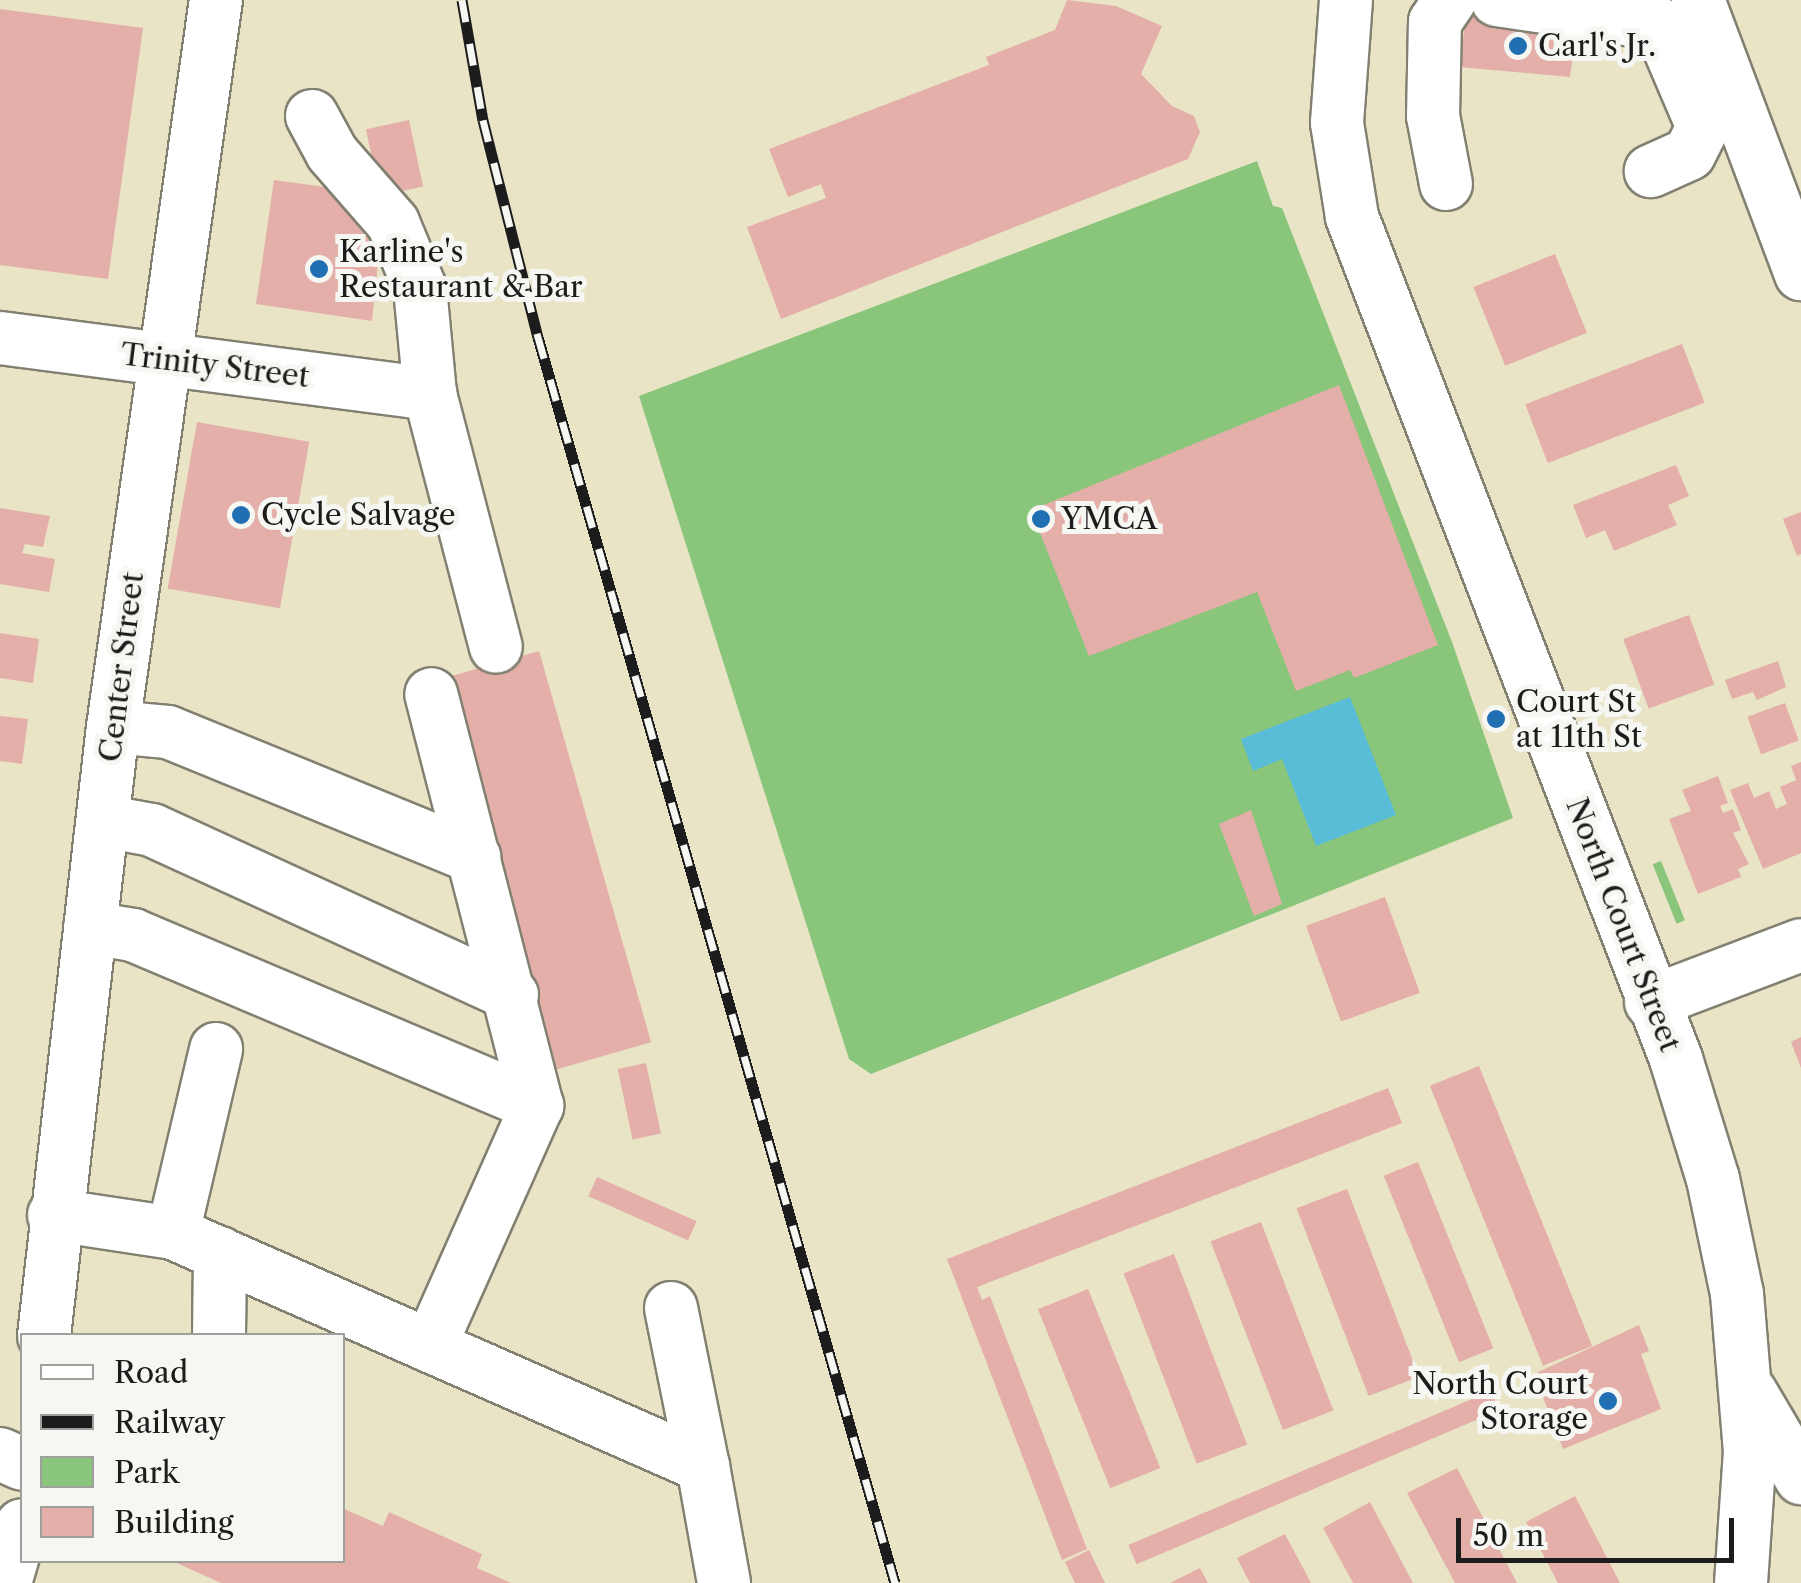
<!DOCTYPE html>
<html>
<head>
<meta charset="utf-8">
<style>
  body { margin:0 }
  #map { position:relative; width:1801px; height:1583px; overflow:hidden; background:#e9e4c6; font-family:"Libre Caslon Text",serif }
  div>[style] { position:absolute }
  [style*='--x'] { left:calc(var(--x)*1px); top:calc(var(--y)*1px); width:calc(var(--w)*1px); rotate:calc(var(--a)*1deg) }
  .green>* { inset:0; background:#89c57a; transform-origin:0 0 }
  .water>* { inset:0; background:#59bdd7 }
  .building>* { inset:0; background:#e4afa8; transform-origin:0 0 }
  .roads { filter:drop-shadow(2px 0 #828071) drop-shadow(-2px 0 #828071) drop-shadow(0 2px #828071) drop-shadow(0 -2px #828071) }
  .minor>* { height:52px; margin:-26px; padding:0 26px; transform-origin:26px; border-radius:26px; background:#fff }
  .rail>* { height:11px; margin-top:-5.5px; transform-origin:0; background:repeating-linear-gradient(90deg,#f6f6f2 0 22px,#1c1c1c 0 44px); box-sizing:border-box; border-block:2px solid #1c1c1c }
  .dots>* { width:28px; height:28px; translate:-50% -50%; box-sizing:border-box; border:5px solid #f6f6f2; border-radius:50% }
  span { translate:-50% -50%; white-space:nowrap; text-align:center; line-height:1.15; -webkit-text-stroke:10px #f6f6f2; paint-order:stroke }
  .poi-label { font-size:30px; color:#1c1c1c }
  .left { translate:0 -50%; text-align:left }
  .right { translate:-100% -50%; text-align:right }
  .street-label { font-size:30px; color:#1c1c1c }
  .legend { position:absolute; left:20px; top:1333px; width:325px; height:230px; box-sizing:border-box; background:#f6f6f2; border:2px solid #9f9f9c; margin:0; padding:12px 18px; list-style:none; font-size:30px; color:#1c1c1c }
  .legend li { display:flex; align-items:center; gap:20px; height:50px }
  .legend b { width:50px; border:2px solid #9f9f9c }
  .scale { position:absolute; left:1456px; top:1518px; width:278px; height:45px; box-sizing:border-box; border:5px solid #1c1c1c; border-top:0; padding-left:12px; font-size:30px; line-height:35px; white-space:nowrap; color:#1c1c1c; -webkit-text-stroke:8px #f6f6f2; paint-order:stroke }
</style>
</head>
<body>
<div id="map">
  <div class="green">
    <i style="clip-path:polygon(1257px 161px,1273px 206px,1282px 208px,1452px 642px,1513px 818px,871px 1074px,849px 1059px,639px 396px)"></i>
    <i style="left:1661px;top:861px;width:64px;height:9px;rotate:68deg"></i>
  </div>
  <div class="water">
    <i style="clip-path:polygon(1350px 697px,1396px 815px,1316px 846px,1282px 759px,1253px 771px,1241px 739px)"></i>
  </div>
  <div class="building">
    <i style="clip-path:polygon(1067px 0,1116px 6px,1162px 26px,1141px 74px,1172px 106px,1194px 116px,1200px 132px,1188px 159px,781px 319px,747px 227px,826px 198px,821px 184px,788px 197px,769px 149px,989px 65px,986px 57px,1055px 30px)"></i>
    <i style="clip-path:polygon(1468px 3px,1577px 25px,1570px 77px,1459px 67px)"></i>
    <i style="clip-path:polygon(0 9px,143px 28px,108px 279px,0 265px)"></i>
    <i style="left:409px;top:120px;width:68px;height:44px;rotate:78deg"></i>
    <i style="clip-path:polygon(274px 180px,340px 189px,338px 201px,360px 205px,381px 234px,372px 321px,256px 304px)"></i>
    <i style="left:1555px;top:254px;width:85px;height:88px;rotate:68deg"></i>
    <i style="left:1682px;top:344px;width:63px;height:168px;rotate:69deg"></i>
    <i style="clip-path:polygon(1339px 385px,1438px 645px,1354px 678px,1350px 670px,1296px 691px,1257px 592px,1089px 656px,1031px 510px)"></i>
    <i style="left:197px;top:422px;width:114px;height:169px;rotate:10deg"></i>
    <i style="clip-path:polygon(1676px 465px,1689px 496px,1668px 505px,1677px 525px,1614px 551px,1605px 530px,1586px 538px,1573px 505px)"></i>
    <i style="clip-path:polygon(0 508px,50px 516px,43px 547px,25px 544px,22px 553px,55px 559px,49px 592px,0 584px)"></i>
    <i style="clip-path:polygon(1801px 512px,1801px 554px,1797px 556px,1783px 519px)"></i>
    <i style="left:1689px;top:615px;width:74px;height:70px;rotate:70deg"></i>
    <i style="clip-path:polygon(0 633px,39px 639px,33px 683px,0 678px)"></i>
    <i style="left:539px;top:651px;width:407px;height:98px;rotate:74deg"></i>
    <i style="clip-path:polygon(1778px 661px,1786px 687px,1757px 700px,1753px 692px,1732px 699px,1725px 680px)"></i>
    <i style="left:1785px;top:703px;width:40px;height:40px;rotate:70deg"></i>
    <i style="clip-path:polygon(0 716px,28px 719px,22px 764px,0 761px)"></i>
    <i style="clip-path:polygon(1801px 762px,1801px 853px,1763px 869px,1730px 790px,1748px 783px,1754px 798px,1769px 791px,1776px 809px,1787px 804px,1780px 787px,1796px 780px,1791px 766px)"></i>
    <i style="clip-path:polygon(1718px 776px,1728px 803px,1720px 806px,1723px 813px,1733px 809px,1741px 830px,1733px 833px,1749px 864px,1738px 869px,1741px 877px,1698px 894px,1669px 819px,1691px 811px,1682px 790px)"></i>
    <i style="clip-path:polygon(1251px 810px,1282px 904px,1254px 916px,1219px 824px)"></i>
    <i style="left:1385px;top:897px;width:102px;height:84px;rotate:70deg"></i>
    <i style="clip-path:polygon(1801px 1037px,1801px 1068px,1791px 1042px)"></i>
    <i style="left:646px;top:1063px;width:72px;height:29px;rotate:78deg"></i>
    <i style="left:1479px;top:1066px;width:302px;height:53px;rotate:68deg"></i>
    <i style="clip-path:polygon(1388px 1088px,1402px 1123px,977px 1287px,982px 1300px,990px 1296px,1087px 1549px,1062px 1560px,947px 1259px)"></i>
    <i style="left:1418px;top:1162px;width:201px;height:37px;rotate:68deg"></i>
    <i style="left:597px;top:1177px;width:109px;height:21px;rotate:24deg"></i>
    <i style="left:1347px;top:1189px;width:201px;height:54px;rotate:69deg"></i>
    <i style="left:1261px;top:1222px;width:202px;height:54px;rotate:69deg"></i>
    <i style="left:1174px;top:1254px;width:204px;height:54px;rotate:69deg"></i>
    <i style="left:1088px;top:1289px;width:193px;height:54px;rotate:68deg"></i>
    <i style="clip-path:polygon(1639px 1325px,1649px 1351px,1641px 1354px,1661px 1409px,1563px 1449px,1534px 1374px)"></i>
    <i style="left:1491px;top:1391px;width:21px;height:394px;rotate:67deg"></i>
    <i style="clip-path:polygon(1457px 1468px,1517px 1583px,1455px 1583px,1407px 1493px)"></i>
    <i style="clip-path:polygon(1575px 1496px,1620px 1583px,1558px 1583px,1526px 1522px)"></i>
    <i style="clip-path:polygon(1370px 1502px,1413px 1583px,1353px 1583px,1323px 1528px)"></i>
    <i style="clip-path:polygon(342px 1508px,383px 1526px,389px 1512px,482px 1554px,477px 1568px,511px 1583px,221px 1583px,170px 1560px,342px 1560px)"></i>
    <i style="clip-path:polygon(1285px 1534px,1311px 1583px,1250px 1583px,1237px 1558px)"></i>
    <i style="clip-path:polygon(1089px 1550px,1105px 1583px,1075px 1583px,1065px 1562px)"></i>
    <i style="clip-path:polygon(1200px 1568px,1208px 1583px,1170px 1583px)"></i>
  </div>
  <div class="roads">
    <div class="minor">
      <i style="--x:1346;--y:0;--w:123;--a:94.2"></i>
      <i style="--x:1337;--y:123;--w:95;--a:80.9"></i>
      <i style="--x:1352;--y:217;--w:902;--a:68.95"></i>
      <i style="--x:1676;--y:1059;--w:126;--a:72.9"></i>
      <i style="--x:1713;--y:1179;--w:117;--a:78.2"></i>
      <i style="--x:1737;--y:1294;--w:158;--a:85.3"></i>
      <i style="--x:1750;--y:1451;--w:132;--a:93.9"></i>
      <i style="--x:1497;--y:0;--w:164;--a:8.4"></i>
      <i style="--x:1659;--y:24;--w:112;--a:66.9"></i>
      <i style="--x:1703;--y:127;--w:30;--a:117"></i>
      <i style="--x:1689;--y:154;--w:42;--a:155.9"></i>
      <i style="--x:1698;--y:0;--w:293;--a:69.4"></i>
      <i style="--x:312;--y:116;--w:42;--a:61.6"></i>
      <i style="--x:332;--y:153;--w:93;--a:48.9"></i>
      <i style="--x:393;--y:223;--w:70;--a:67.4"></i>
      <i style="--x:420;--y:288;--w:106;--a:84.6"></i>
      <i style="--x:430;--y:394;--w:261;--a:75.4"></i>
      <i style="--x:1446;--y:184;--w:69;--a:-100.8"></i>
      <i style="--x:1433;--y:116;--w:94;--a:-88.8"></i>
      <i style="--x:1435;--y:22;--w:27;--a:-56"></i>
      <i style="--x:0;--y:338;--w:434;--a:7.4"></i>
      <i style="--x:113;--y:727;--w:55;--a:5.2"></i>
      <i style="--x:168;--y:732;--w:331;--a:22.2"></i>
      <i style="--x:103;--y:821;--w:50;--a:10.4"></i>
      <i style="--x:152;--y:830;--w:396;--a:24.6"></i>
      <i style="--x:90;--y:928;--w:44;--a:9.2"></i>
      <i style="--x:133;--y:935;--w:439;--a:22.9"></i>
      <i style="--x:537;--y:1106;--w:425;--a:-104.4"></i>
      <i style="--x:1651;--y:1002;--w:160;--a:-20.8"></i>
      <i style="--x:54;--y:1215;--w:120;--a:8.6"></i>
      <i style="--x:173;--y:1233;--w:579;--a:23.73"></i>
      <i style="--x:703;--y:1466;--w:119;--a:79.8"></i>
      <i style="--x:173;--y:1233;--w:189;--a:-76.8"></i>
      <i style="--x:671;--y:1308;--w:161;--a:78.6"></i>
      <i style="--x:44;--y:1336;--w:613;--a:-83.54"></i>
      <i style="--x:113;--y:727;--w:734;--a:-81.94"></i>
      <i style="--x:219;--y:1336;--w:83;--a:-89.3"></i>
      <i style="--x:430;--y:1346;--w:263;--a:-66"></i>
      <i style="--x:1751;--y:1393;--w:99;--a:59.5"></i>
      <i style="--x:0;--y:1454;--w:24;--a:24"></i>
      <i style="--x:5;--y:1583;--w:60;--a:-73.7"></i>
    </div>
  </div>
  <div class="rail">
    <i style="--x:462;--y:0;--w:122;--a:80.1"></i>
    <i style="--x:483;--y:120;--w:224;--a:75.8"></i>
    <i style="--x:538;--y:337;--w:1296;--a:74.01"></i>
  </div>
  <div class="dots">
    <i style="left:1518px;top:46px;background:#1f6fb2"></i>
    <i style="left:319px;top:269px;background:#1f6fb2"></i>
    <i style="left:241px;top:515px;background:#1f6fb2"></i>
    <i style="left:1041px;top:519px;background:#1f6fb2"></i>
    <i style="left:1496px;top:719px;background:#1f6fb2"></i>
    <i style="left:1608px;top:1401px;background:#1f6fb2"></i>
  </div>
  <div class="poi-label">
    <span class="left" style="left:1538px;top:46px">Carl's Jr.</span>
    <span class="left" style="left:339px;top:269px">Karline's<br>Restaurant &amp; Bar</span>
    <span class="left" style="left:261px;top:515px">Cycle Salvage</span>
    <span class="left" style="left:1061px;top:519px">YMCA</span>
    <span class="left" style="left:1516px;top:719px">Court St<br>at 11th St</span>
    <span class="right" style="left:1588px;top:1401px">North Court<br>Storage</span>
  </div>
  <div class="street-label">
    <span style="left:215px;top:366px;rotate:7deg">Trinity Street</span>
    <span style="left:122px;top:667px;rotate:-83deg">Center Street</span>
    <span style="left:1623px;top:925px;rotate:69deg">North Court Street</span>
  </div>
  <ul class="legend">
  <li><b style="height:12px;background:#fff"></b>Road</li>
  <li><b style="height:12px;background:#1c1c1c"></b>Railway</li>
  <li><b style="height:28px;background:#89c57a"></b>Park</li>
  <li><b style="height:28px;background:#e4afa8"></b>Building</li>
  </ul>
  <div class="scale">50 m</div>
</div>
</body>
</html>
